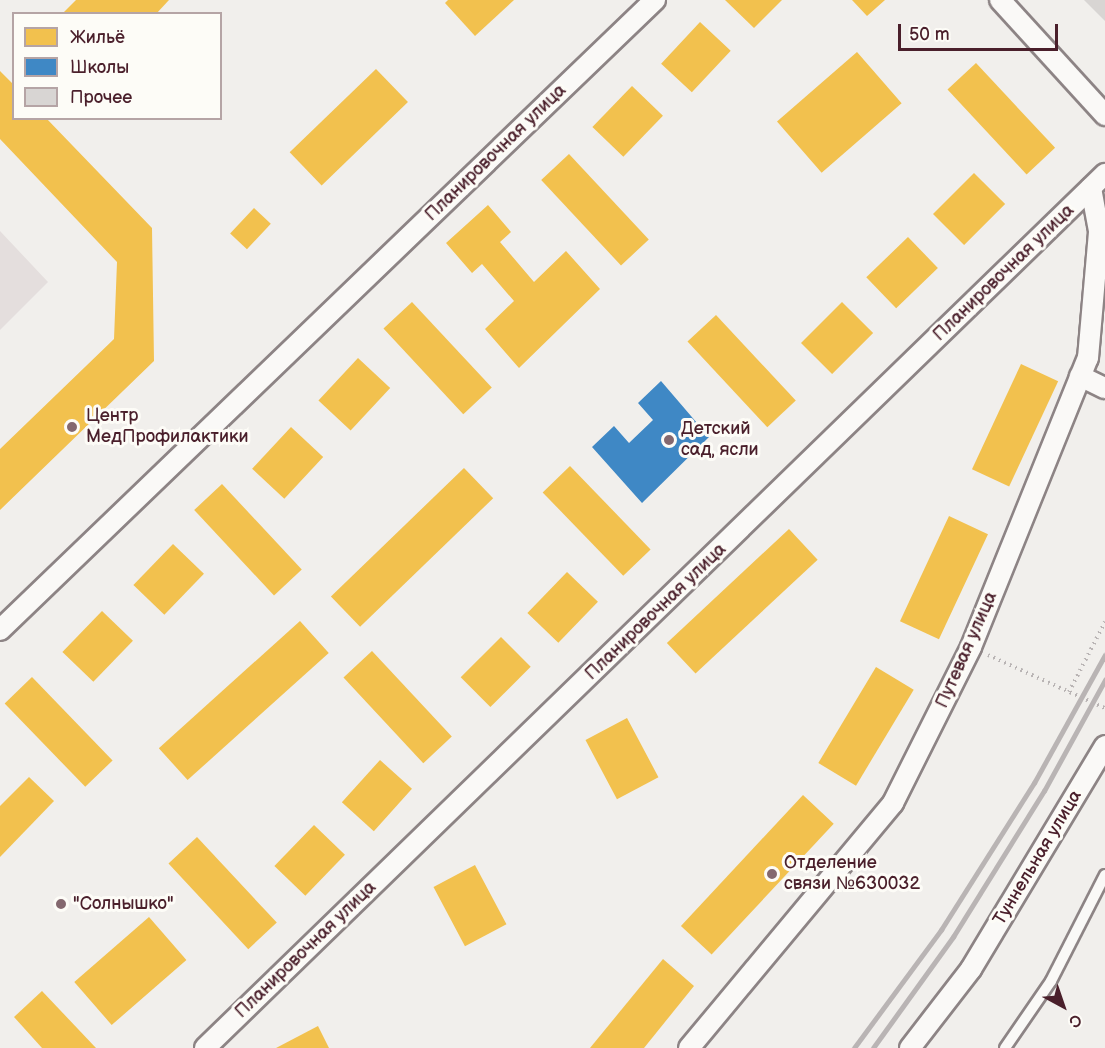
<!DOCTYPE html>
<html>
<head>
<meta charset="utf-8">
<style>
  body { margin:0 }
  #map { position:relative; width:1105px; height:1048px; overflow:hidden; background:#f1efec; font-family:"Balsamiq Sans",sans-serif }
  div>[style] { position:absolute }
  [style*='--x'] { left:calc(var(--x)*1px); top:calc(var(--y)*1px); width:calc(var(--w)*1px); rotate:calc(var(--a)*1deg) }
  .built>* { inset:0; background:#e4dedd }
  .homes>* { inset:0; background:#f2c14e; transform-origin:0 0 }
  .schools>* { inset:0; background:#3f88c5 }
  .building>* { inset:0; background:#d8d5d3 }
  .path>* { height:4px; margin-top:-2px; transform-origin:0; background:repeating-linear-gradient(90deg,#b9b4b4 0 1.5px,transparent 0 6px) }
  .roads { filter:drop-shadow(2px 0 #8d8485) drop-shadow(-2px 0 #8d8485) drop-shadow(0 2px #8d8485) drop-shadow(0 -2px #8d8485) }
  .service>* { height:10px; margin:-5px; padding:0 5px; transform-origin:5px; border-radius:5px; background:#faf9f7 }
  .minor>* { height:20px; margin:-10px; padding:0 10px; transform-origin:10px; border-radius:10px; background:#faf9f7 }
  .rail>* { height:4.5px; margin:-2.25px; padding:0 2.25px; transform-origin:2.25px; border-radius:2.25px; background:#b9b4b4 }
  .dots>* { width:16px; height:16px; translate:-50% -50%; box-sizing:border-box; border:3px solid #fdfcf7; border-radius:50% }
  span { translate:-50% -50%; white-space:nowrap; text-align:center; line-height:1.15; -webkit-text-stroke:6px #fdfcf7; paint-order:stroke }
  .street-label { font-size:18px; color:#4a1f2b }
  .poi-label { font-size:18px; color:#4a1f2b }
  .left { translate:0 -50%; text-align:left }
  .legend { position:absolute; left:12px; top:12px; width:210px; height:108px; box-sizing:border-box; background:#fdfcf7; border:2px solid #b5a4a5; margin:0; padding:8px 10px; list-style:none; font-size:18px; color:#4a1f2b }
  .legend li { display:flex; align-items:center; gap:12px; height:30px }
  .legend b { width:30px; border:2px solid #b5a4a5 }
  .north { position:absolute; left:1033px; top:976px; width:60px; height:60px; -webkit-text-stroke:4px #fdfcf7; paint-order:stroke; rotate:140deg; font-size:16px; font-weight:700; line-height:24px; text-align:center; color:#4a1f2b }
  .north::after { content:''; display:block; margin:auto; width:21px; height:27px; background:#4a1f2b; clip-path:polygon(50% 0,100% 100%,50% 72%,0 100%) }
  .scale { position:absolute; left:898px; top:24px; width:160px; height:27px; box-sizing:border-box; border:3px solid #4a1f2b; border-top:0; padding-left:8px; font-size:18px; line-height:21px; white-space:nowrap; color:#4a1f2b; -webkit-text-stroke:4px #fdfcf7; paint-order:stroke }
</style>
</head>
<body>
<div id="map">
  <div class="built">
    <i style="clip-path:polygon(0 231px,48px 282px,0 330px)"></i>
  </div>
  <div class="homes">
    <i style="clip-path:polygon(76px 0,169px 0,156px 14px,62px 14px)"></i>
    <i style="clip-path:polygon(448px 0,514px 0,475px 36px,445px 3px)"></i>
    <i style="clip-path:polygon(725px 0,782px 0,754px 28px)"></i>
    <i style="clip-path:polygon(852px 0,885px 0,867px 16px)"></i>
    <i style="left:700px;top:22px;width:42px;height:57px;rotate:43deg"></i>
    <i style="left:857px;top:52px;width:68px;height:106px;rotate:49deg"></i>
    <i style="left:976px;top:63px;width:116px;height:39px;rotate:47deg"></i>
    <i style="left:376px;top:69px;width:46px;height:120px;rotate:46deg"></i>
    <i style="clip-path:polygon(0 71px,14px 85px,14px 118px,46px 118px,152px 228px,154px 361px,0 510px,0 449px,114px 339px,117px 262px,0 139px)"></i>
    <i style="left:632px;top:86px;width:43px;height:57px;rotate:44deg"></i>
    <i style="left:569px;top:154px;width:117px;height:38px;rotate:47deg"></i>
    <i style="left:974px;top:173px;width:44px;height:58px;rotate:45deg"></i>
    <i style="clip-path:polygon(488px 205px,511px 232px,500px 242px,534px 282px,566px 251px,600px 289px,519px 368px,485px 329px,514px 301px,482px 264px,472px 273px,446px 243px)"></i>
    <i style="left:254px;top:208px;width:23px;height:35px;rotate:43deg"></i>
    <i style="left:908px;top:237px;width:43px;height:58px;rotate:46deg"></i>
    <i style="left:412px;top:302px;width:117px;height:39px;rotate:47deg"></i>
    <i style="left:842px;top:302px;width:44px;height:58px;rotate:45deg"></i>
    <i style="left:716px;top:315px;width:117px;height:39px;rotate:47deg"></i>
    <i style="left:358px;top:358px;width:44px;height:58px;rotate:43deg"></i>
    <i style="left:1021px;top:364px;width:41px;height:116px;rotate:25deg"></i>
    <i style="left:291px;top:427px;width:44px;height:57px;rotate:43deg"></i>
    <i style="left:570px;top:466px;width:116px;height:38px;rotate:46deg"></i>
    <i style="left:464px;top:468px;width:42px;height:185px;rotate:46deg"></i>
    <i style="left:222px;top:484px;width:117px;height:38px;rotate:47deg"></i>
    <i style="left:949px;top:516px;width:43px;height:116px;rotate:25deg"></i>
    <i style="left:789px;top:529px;width:42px;height:167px;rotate:47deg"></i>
    <i style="left:173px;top:544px;width:43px;height:57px;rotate:44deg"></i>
    <i style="left:567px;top:572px;width:43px;height:57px;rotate:44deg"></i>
    <i style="left:102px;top:611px;width:43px;height:57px;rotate:44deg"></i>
    <i style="left:300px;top:621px;width:43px;height:190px;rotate:48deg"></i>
    <i style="left:501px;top:637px;width:42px;height:57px;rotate:45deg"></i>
    <i style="left:372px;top:651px;width:117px;height:39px;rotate:47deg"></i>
    <i style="left:876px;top:667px;width:44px;height:112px;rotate:31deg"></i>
    <i style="left:32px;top:677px;width:116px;height:38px;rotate:46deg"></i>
    <i style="left:627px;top:718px;width:67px;height:47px;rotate:62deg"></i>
    <i style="left:380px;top:760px;width:43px;height:57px;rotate:42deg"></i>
    <i style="clip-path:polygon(29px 777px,54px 801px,0 857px,0 806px)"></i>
    <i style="left:803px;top:795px;width:42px;height:179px;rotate:43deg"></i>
    <i style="left:314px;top:825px;width:43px;height:57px;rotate:44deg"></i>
    <i style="left:197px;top:837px;width:117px;height:39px;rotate:47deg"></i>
    <i style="left:475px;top:865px;width:67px;height:47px;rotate:62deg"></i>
    <i style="left:149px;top:917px;width:57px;height:99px;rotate:49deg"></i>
    <i style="clip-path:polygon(663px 959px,694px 986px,644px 1048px,590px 1048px)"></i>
    <i style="clip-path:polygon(42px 991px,96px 1048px,42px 1048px,14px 1017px)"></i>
    <i style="clip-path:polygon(318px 1026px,329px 1048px,276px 1048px)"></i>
  </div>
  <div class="schools">
    <i style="clip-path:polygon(661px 381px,709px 437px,642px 503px,592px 447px,614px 426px,629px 443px,653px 420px,638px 403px)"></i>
  </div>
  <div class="building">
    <i style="clip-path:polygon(1084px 0,1105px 0,1105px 21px)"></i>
  </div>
  <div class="path">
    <i style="--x:988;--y:655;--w:128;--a:24.4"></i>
    <i style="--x:1069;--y:692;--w:79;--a:-62.8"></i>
  </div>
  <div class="roads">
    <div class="service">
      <i style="--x:1005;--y:1048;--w:81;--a:-55.5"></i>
      <i style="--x:1051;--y:981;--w:119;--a:-63"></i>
    </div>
    <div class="minor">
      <i style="--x:1000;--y:0;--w:156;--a:47.6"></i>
      <i style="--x:1080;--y:376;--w:28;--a:26"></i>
      <i style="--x:0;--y:630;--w:909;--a:-43.89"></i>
      <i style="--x:205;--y:1048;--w:1255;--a:-44.16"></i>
      <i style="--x:689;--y:1048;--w:319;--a:-50.2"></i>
      <i style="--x:893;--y:803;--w:174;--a:-63.4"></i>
      <i style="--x:971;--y:647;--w:312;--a:-68"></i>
      <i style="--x:1088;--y:358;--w:127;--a:-85"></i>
      <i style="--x:1099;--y:231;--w:44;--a:-100.5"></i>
      <i style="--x:910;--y:1048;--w:100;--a:-52.3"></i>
      <i style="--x:971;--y:969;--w:260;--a:-59"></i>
    </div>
  </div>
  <div class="rail">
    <i style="--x:854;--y:1048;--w:147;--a:-53.6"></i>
    <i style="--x:941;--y:930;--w:174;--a:-57.7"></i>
    <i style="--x:1034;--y:783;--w:146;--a:-61"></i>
    <i style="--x:873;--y:1048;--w:137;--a:-54.2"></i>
    <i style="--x:953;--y:937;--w:172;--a:-58.1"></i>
    <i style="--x:1044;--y:791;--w:127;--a:-61.2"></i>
  </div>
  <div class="dots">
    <i style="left:72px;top:427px;background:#84686f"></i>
    <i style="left:669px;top:440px;background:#84686f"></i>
    <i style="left:772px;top:874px;background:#84686f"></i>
    <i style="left:61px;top:904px;background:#84686f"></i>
  </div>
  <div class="street-label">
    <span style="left:496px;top:153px;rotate:-44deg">Планировочная улица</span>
    <span style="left:1004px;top:273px;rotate:-44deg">Планировочная улица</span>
    <span style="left:656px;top:612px;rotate:-44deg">Планировочная улица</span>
    <span style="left:967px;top:650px;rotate:-66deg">Путевая улица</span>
    <span style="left:1038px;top:858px;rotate:-59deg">Туннельная улица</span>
    <span style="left:306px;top:950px;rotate:-44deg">Планировочная улица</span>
  </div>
  <div class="poi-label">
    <span class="left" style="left:86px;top:427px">Центр<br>МедПрофилактики</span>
    <span class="left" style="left:681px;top:440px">Детский<br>сад, ясли</span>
    <span class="left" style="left:784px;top:874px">Отделение<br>связи №630032</span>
    <span class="left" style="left:73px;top:904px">"Солнышко"</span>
  </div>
  <ul class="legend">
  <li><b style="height:16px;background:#f2c14e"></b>Жильё</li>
  <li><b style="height:16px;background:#3f88c5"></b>Школы</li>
  <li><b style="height:16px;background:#d8d5d3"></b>Прочее</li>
  </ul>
  <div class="north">С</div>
  <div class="scale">50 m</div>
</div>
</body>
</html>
